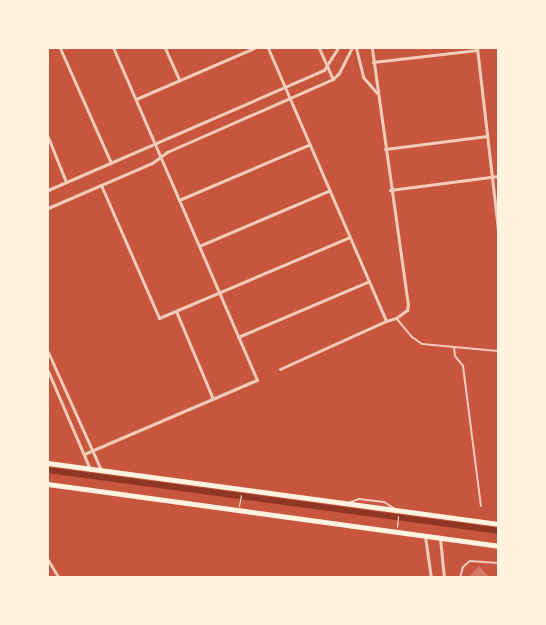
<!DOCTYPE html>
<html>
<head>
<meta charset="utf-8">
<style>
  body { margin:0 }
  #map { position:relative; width:546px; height:625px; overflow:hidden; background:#c8553d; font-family:"PT Serif",serif }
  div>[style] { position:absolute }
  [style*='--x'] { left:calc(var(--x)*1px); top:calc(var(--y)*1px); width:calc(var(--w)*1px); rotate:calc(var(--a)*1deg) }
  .canal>* { height:6px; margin:-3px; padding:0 3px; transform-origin:3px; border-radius:3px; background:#8f3625 }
  .building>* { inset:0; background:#d67c66 }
  .path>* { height:1px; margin:-0.5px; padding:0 0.5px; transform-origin:0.5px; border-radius:0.5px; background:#fff3e0 }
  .service>* { height:2px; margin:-1px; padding:0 1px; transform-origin:1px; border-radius:1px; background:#f1ccb7 }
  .minor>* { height:3px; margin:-1.5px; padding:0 1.5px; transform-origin:1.5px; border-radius:1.5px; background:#f1ccb7 }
  .secondary>* { height:4.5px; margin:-2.25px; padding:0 2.25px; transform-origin:2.25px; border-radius:2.25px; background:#fff3e0 }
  span { translate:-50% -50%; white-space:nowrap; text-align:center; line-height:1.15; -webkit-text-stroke:4px #fff3e0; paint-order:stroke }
  .frame { position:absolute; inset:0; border:49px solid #fff3e0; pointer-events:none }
</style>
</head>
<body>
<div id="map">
  <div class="canal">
    <i style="--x:48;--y:470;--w:454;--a:7.7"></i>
  </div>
  <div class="building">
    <i style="clip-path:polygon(479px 566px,490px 578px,468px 578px)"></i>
  </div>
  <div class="path">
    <i style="--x:239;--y:506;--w:11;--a:-80"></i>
    <i style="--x:397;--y:527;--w:11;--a:-85"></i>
  </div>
  <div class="service">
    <i style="--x:396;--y:318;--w:25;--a:50"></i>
    <i style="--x:412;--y:337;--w:12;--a:35"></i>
    <i style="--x:422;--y:344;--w:76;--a:5.3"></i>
    <i style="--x:454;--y:347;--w:9;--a:84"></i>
    <i style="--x:455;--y:356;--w:13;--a:51"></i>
    <i style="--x:463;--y:366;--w:141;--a:82.7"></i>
    <i style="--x:348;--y:503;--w:12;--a:-20"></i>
    <i style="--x:359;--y:499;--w:25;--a:7"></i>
    <i style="--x:384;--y:502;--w:13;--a:32"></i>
    <i style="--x:460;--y:578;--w:11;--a:-75"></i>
    <i style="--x:463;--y:567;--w:9;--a:-41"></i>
    <i style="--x:470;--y:561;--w:28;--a:4"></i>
  </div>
  <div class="minor">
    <i style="--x:60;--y:48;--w:126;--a:66.1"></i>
    <i style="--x:165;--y:48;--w:35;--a:66"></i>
    <i style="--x:268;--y:48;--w:297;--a:66.6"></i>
    <i style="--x:386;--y:321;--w:10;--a:-17"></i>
    <i style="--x:396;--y:318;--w:14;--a:-36"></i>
    <i style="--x:407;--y:310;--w:5;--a:-79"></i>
    <i style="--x:408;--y:305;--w:260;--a:-98"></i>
    <i style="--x:319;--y:48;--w:34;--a:66"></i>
    <i style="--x:356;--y:48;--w:30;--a:76"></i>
    <i style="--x:363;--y:77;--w:21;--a:49"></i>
    <i style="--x:477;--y:48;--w:182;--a:83.4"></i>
    <i style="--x:373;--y:62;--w:105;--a:-6.6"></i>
    <i style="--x:136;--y:99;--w:129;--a:-23.4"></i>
    <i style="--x:48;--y:137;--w:48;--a:68.2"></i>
    <i style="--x:385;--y:149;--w:103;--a:-7.3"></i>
    <i style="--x:101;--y:185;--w:145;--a:66.4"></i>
    <i style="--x:159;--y:318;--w:207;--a:-23"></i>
    <i style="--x:48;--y:190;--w:301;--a:-23.5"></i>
    <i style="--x:324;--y:70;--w:26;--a:-58"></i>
    <i style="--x:390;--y:190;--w:109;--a:-7.4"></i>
    <i style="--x:179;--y:200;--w:142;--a:-23.1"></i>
    <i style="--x:48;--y:208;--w:113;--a:-23.4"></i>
    <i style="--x:152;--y:163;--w:19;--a:-36"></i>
    <i style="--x:167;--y:152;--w:181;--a:-23.7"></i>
    <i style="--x:333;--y:79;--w:8;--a:-45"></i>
    <i style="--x:339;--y:73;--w:28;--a:-63"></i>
    <i style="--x:199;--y:246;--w:142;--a:-23.1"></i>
    <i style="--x:176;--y:311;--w:95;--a:67.2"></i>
    <i style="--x:238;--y:337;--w:142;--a:-23.1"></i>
    <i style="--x:48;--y:352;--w:129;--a:65.8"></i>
    <i style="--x:280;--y:369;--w:116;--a:-24.4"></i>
    <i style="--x:48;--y:371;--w:107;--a:66.8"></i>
    <i style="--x:84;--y:454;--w:188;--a:-23.2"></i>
    <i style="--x:257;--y:380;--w:362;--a:-113.4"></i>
    <i style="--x:425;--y:536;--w:42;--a:81.9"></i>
    <i style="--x:440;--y:538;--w:40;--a:84.3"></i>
    <i style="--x:48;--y:560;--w:21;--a:59"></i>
  </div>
  <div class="secondary">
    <i style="--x:48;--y:463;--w:454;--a:7.7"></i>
    <i style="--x:48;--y:484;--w:454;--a:7.8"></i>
  </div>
  <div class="frame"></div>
</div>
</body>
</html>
